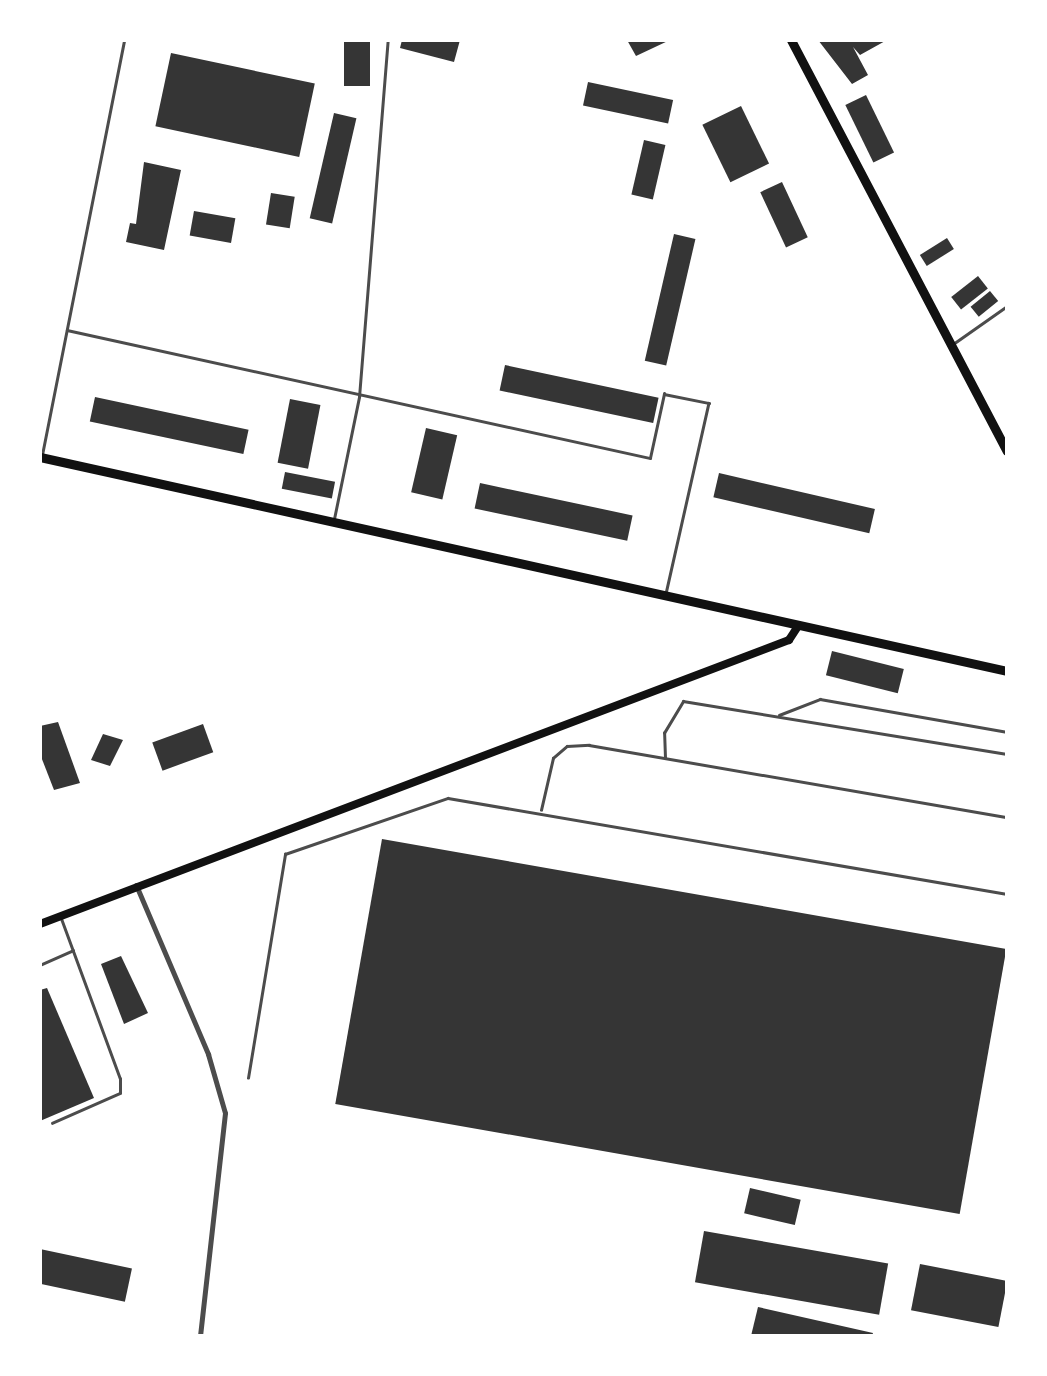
<!DOCTYPE html>
<html>
<head>
<meta charset="utf-8">
<style>
  body { margin:0 }
  #map { position:relative; width:1047px; height:1376px; overflow:hidden; background:#fff; font-family:"IBM Plex Sans",sans-serif }
  div>[style] { position:absolute }
  [style*='--x'] { left:calc(var(--x)*1px); top:calc(var(--y)*1px); width:calc(var(--w)*1px); rotate:calc(var(--a)*1deg) }
  .building>* { inset:0; background:#353535; transform-origin:0 0 }
  .service>* { height:2.5px; margin:-1.25px; padding:0 1.25px; transform-origin:1.25px; border-radius:1.25px; background:#4c4c4c }
  .minor>* { height:5px; margin:-2.5px; padding:0 2.5px; transform-origin:2.5px; border-radius:2.5px; background:#4c4c4c }
  .secondary>* { height:8px; margin:-4px; padding:0 4px; transform-origin:4px; border-radius:4px; background:#111 }
  .primary>* { height:9px; margin:-4.5px; padding:0 4.5px; transform-origin:4.5px; border-radius:4.5px; background:#111 }
  span { translate:-50% -50%; white-space:nowrap; text-align:center; line-height:1.15; -webkit-text-stroke:5px #fff; paint-order:stroke }
  .frame { position:absolute; inset:0; border:42px solid #fff; pointer-events:none }
</style>
</head>
<body>
<div id="map">
  <div class="building">
    <i style="left:344px;top:40px;width:26px;height:46px"></i>
    <i style="clip-path:polygon(402px 40px,460px 40px,454px 62px,400px 48px)"></i>
    <i style="clip-path:polygon(627px 40px,670px 40px,636px 56px)"></i>
    <i style="clip-path:polygon(818px 40px,887px 40px,860px 55px,853px 47px,868px 75px,852px 84px)"></i>
    <i style="left:171px;top:53px;width:147px;height:75px;rotate:12deg"></i>
    <i style="left:588px;top:82px;width:87px;height:24px;rotate:12deg"></i>
    <i style="left:866px;top:95px;width:64px;height:23px;rotate:64deg"></i>
    <i style="left:741px;top:106px;width:64px;height:43px;rotate:64deg"></i>
    <i style="left:334px;top:113px;width:23px;height:108px;rotate:13deg"></i>
    <i style="left:644px;top:140px;width:22px;height:56px;rotate:13deg"></i>
    <i style="clip-path:polygon(144px 162px,181px 170px,164px 250px,126px 242px,130px 223px,136px 224px)"></i>
    <i style="left:782px;top:182px;width:61px;height:24px;rotate:65deg"></i>
    <i style="left:271px;top:193px;width:24px;height:32px;rotate:9deg"></i>
    <i style="left:194px;top:211px;width:42px;height:25px;rotate:10deg"></i>
    <i style="left:674px;top:234px;width:22px;height:130px;rotate:13deg"></i>
    <i style="left:947px;top:238px;width:13px;height:32px;rotate:58deg"></i>
    <i style="left:978px;top:276px;width:16px;height:34px;rotate:52deg"></i>
    <i style="left:990px;top:291px;width:13px;height:25px;rotate:51deg"></i>
    <i style="left:505px;top:365px;width:157px;height:26px;rotate:12deg"></i>
    <i style="left:95px;top:397px;width:157px;height:25px;rotate:12deg"></i>
    <i style="left:290px;top:399px;width:31px;height:65px;rotate:11deg"></i>
    <i style="left:426px;top:428px;width:32px;height:66px;rotate:13deg"></i>
    <i style="left:285px;top:472px;width:51px;height:17px;rotate:11deg"></i>
    <i style="left:719px;top:473px;width:160px;height:25px;rotate:13deg"></i>
    <i style="left:480px;top:483px;width:156px;height:26px;rotate:12deg"></i>
    <i style="left:832px;top:651px;width:74px;height:25px;rotate:14deg"></i>
    <i style="clip-path:polygon(58px 722px,80px 783px,54px 790px,40px 754px,40px 726px)"></i>
    <i style="left:203px;top:724px;width:30px;height:54px;rotate:70deg"></i>
    <i style="clip-path:polygon(103px 734px,123px 740px,110px 766px,91px 760px)"></i>
    <i style="left:382px;top:839px;width:634px;height:269px;rotate:10deg"></i>
    <i style="clip-path:polygon(121px 956px,148px 1013px,124px 1024px,101px 964px)"></i>
    <i style="clip-path:polygon(47px 988px,94px 1098px,40px 1121px,40px 990px)"></i>
    <i style="left:750px;top:1188px;width:52px;height:26px;rotate:13deg"></i>
    <i style="left:704px;top:1231px;width:187px;height:52px;rotate:10deg"></i>
    <i style="left:40px;top:1249px;width:94px;height:34px;rotate:12deg"></i>
    <i style="left:920px;top:1264px;width:89px;height:47px;rotate:11deg"></i>
    <i style="clip-path:polygon(758px 1307px,873px 1333px,872px 1336px,751px 1336px)"></i>
  </div>
  <div class="service">
    <i style="--x:67;--y:330;--w:597;--a:12.38"></i>
    <i style="--x:650;--y:458;--w:66;--a:-77.7"></i>
    <i style="--x:664;--y:394;--w:46;--a:11.3"></i>
    <i style="--x:709;--y:403;--w:196;--a:102.7"></i>
    <i style="--x:953;--y:344;--w:66;--a:-35.1"></i>
    <i style="--x:42;--y:455;--w:423;--a:-78.8"></i>
    <i style="--x:334;--y:519;--w:125;--a:-78.4"></i>
    <i style="--x:359;--y:397;--w:358;--a:-85.4"></i>
    <i style="--x:779;--y:715;--w:44;--a:-21.3"></i>
    <i style="--x:820;--y:699;--w:190;--a:10"></i>
    <i style="--x:665;--y:758;--w:25;--a:-92"></i>
    <i style="--x:664;--y:733;--w:37;--a:-59"></i>
    <i style="--x:683;--y:701;--w:328;--a:9.3"></i>
    <i style="--x:541;--y:810;--w:53;--a:-77"></i>
    <i style="--x:553;--y:758;--w:18;--a:-41"></i>
    <i style="--x:567;--y:746;--w:22;--a:-3"></i>
    <i style="--x:589;--y:745;--w:424;--a:9.8"></i>
    <i style="--x:40;--y:965;--w:36;--a:-24"></i>
    <i style="--x:248;--y:1078;--w:227;--a:-80.6"></i>
    <i style="--x:285;--y:854;--w:172;--a:-19"></i>
    <i style="--x:448;--y:798;--w:567;--a:9.74"></i>
    <i style="--x:52;--y:1123;--w:74;--a:-23.8"></i>
    <i style="--x:120;--y:1093;--w:14;--a:-90"></i>
    <i style="--x:120;--y:1079;--w:171;--a:-110.2"></i>
  </div>
  <div class="minor">
    <i style="--x:136;--y:885;--w:184;--a:66.9"></i>
    <i style="--x:208;--y:1054;--w:61;--a:73.9"></i>
    <i style="--x:225;--y:1113;--w:224;--a:96.4"></i>
  </div>
  <div class="secondary">
    <i style="--x:40;--y:924;--w:801;--a:-20.77"></i>
    <i style="--x:789;--y:640;--w:17;--a:-57"></i>
  </div>
  <div class="primary">
    <i style="--x:791;--y:40;--w:464;--a:62.3"></i>
    <i style="--x:40;--y:457;--w:990;--a:12.48"></i>
  </div>
  <div class="frame"></div>
</div>
</body>
</html>
